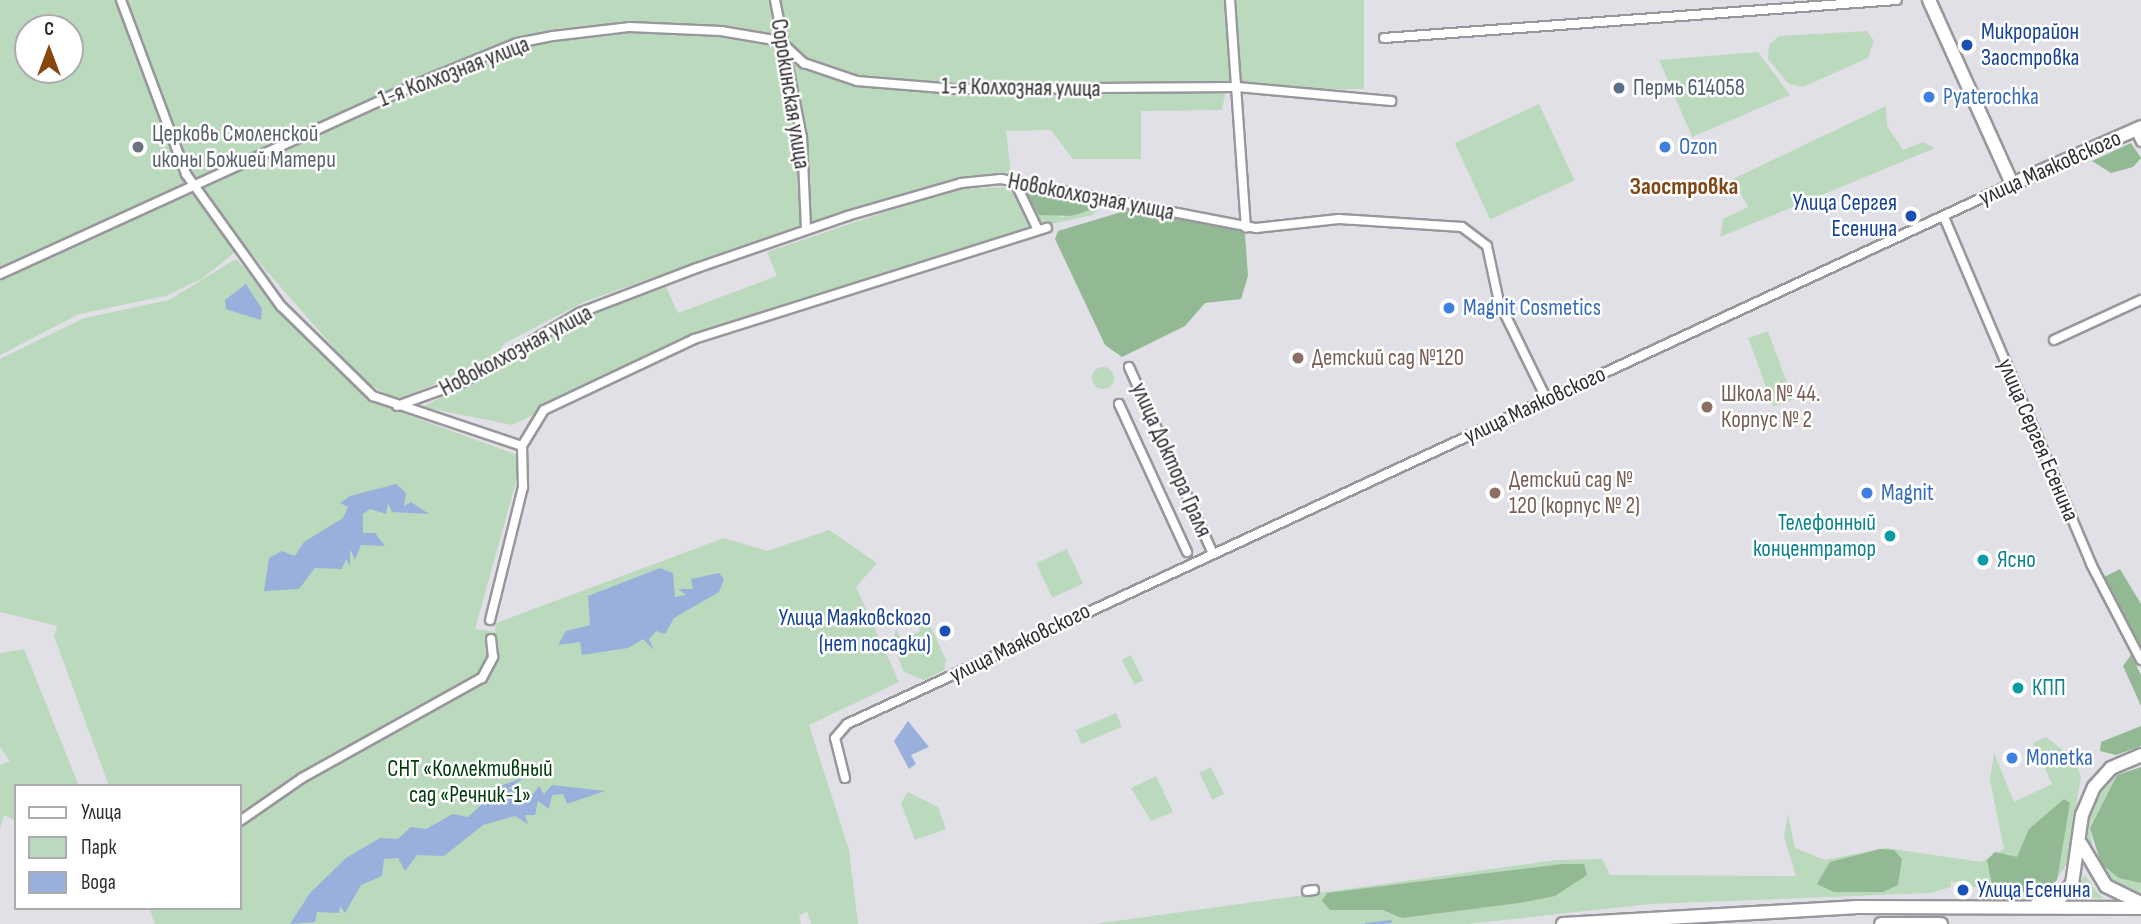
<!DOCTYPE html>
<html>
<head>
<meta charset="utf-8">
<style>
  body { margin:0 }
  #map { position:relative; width:2141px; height:924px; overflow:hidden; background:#e1e0e6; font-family:"Sofia Sans Condensed",sans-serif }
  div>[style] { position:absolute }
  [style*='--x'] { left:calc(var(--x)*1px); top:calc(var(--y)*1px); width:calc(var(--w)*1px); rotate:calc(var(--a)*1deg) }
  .green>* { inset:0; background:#bbd9bc; transform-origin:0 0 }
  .round { border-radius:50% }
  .forest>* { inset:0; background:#92b993 }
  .water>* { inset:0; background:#98b0db }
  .stream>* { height:2.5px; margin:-1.25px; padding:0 1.25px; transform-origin:1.25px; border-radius:1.25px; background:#98b0db }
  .roads { filter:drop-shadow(2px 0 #98979c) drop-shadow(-2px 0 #98979c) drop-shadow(0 2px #98979c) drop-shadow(0 -2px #98979c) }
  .street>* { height:8px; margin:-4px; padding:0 4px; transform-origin:4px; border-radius:4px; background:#fff }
  .secondary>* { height:12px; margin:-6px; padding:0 6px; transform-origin:6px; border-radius:6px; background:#fff }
  .primary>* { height:12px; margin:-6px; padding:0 6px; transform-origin:6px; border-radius:6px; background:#fff }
  .dots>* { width:19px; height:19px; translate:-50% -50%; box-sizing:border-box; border:4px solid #fff; border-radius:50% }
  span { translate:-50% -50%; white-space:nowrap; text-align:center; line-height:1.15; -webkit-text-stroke:5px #fff; paint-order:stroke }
  .transit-label { font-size:23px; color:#164399 }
  .left { translate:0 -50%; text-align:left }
  .right { translate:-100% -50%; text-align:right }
  .street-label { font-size:23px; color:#2f2e31 }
  .service-label { font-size:23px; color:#4e5e75 }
  .shop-label { font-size:23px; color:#366cbe }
  .worship-label { font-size:23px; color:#5b616d }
  .education-label { font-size:23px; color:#785e54 }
  .culture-label { font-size:23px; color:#0d838f }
  .park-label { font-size:23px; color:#003c0b }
  .neighbourhood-label { font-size:24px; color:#814616; font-weight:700 }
  .legend { position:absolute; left:14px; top:784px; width:228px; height:126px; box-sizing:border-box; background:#fff; border:2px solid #acabad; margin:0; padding:9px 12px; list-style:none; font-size:21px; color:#2f2e31 }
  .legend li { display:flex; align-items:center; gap:14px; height:35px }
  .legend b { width:35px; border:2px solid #acabad }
  .north { position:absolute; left:14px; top:14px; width:70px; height:70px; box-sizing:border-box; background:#fff; border:2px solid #acabad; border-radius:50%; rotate:0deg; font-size:19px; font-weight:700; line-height:28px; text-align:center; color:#2f2e31 }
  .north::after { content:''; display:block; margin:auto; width:24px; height:32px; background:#87470f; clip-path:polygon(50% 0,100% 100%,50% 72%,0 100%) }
</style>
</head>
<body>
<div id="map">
  <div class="green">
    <i style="clip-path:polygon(evenodd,0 0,1364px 0,1364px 89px,1226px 90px,1222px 110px,1141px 111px,1141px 159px,1073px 159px,1051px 130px,1006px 131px,1011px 173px,970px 177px,814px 222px,586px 301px,505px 343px,493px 359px,397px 400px,362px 380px,244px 245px,203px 278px,166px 296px,79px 314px,0 355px,0 0,28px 28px,70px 28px,70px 70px,28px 70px,28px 28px)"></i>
    <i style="clip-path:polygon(1867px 31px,1874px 41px,1868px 58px,1803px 87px,1789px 84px,1768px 59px,1769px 45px,1779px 36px)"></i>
    <i style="clip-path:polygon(1758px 52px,1790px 95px,1692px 137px,1659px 60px)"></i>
    <i style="left:1539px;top:104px;width:84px;height:93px;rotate:65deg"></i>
    <i style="clip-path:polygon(1886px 106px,1887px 126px,1903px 150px,1923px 142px,1935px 148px,1720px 237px,1723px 219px,1748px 207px,1733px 179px)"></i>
    <i style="clip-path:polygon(1012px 187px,1032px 226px,706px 333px,512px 425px,423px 407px,597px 311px,666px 287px,678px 313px,777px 276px,767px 252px,953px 189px)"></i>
    <i style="clip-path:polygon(1099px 209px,1092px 215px,1051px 224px,1040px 221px,1033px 211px,1062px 217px)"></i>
    <i style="clip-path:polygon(236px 259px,367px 400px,523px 457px,475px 629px,495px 632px,496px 623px,724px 538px,767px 551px,829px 530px,877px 563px,856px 587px,899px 682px,809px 725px,849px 850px,858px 924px,811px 924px,807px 911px,799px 916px,801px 924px,155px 924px,149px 908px,240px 908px,240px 786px,109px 786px,54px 636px,57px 626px,0 612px,0 359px,84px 318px,169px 300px)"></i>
    <i style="left:1768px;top:331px;width:73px;height:21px;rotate:70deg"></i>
    <i class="round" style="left:1092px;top:367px;width:22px;height:22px"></i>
    <i style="left:1067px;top:549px;width:38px;height:34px;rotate:65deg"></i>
    <i style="clip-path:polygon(915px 620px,931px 627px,946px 660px,944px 670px,924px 680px,904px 672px,892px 643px,896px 629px,902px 640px,920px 631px)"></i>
    <i style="clip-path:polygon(24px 649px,79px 786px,16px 786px,16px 821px,4px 815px,0 830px,0 765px,10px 761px,0 747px,0 653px)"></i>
    <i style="left:1131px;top:655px;width:28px;height:10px;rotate:64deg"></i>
    <i style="left:1116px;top:713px;width:15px;height:44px;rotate:67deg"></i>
    <i style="clip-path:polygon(2046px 737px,2073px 758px,2081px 776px,2067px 864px,2047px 893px,2002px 894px,1951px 881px,1951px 887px,1930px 893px,1650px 904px,1468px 924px,1095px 924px,1556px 860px,1602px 859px,1610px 875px,1796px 876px,1784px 837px,1788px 814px,1795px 848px,1825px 860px,1886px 848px,1981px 862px,2004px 849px,1990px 780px,1994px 753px,2014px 802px,2052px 784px,2033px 743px)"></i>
    <i style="left:1211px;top:767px;width:30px;height:13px;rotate:64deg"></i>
    <i style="clip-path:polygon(2117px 775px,2090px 827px,2093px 848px,2108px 871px,2141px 883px,2141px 896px,2109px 880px,2087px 847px,2086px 828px,2093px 802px)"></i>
    <i style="clip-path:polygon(1156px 776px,1173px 812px,1151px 821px,1131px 788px)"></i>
    <i style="clip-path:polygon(908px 792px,938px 807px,946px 829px,915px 840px,901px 803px)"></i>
    <i style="clip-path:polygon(2085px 875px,2097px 892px,2103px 898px,2069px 898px)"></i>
  </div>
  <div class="forest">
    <i style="clip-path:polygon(2131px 143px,2141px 158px,2133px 167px,2111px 173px,2092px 161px)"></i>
    <i style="clip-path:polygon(1024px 190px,1084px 198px,1101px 207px,1071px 216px,1039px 215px)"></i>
    <i style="clip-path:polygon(1128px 210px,1216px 221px,1245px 234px,1248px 276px,1241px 299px,1205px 303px,1185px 326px,1122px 357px,1105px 345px,1055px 239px,1058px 231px)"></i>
    <i style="clip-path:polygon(2120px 569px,2141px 604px,2141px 649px,2104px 577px)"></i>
    <i style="clip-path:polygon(2131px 655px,2141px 675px,2141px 706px,2123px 666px)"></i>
    <i style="clip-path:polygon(2141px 726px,2141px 746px,2116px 755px,2100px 751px,2101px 742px)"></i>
    <i style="clip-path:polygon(2141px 767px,2141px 883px,2119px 878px,2101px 864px,2090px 828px,2117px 775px)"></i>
    <i style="clip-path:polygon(2064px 799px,2070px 803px,2057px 880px,2044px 891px,2006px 892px,1992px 885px,1987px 860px,1995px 852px,2017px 857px,2029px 829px)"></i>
    <i style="clip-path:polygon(1880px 849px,1894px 850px,1902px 859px,1898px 885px,1883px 892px,1834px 892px,1817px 884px,1830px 862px)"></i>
    <i style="clip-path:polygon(1563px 864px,1584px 864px,1587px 875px,1555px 896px,1519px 903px,1402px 918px,1383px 910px,1330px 910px,1322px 901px,1327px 893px)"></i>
  </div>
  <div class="water">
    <i style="clip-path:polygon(246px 284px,262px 309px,261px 320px,226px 309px,225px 300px)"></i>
    <i style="clip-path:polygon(396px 484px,406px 493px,404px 506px,411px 502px,429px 514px,392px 512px,388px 503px,386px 514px,370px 509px,363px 514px,363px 533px,375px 533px,385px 546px,361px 545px,355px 560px,350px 549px,350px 566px,346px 559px,342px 569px,315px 568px,299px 589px,264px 591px,269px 558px,282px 551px,295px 556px,304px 542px,343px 518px,348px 507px,340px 503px,350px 496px)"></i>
    <i style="clip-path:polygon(660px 568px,673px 573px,675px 597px,686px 595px,678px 589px,693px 589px,691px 579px,719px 573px,724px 579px,719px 592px,674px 618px,665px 634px,656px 631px,649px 639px,654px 650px,643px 639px,628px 648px,582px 655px,580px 642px,558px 645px,566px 631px,590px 625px,588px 596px)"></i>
    <i style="clip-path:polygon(908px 721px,929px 747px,911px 755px,916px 764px,909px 769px,894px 741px)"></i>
    <i style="clip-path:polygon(525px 777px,508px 789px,531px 789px,523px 793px,530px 798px,539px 786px,544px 794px,552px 785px,605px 791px,567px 804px,563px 794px,552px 795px,549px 809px,538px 801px,535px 815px,525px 815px,528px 824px,515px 816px,483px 825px,444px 856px,417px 855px,405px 871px,398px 858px,384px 859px,382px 876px,361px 885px,345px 913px,340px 906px,339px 913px,317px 912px,315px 922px,290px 924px,310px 893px,346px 858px,380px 838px,398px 839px,411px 827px,426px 829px,453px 814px,468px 817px,503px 785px)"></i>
  </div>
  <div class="stream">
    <i style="--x:1366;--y:924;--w:24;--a:-7"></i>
  </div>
  <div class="roads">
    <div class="street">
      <i style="--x:121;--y:0;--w:186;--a:69.5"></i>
      <i style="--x:186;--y:174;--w:163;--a:54.3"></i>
      <i style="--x:281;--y:306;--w:129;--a:44.4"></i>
      <i style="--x:373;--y:396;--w:157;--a:18.6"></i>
      <i style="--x:522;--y:446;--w:41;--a:88.6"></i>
      <i style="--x:523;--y:487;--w:137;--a:103.9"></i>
      <i style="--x:775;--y:0;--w:140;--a:78.9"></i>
      <i style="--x:802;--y:137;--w:93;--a:87.5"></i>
      <i style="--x:1230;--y:0;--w:228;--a:86"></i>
      <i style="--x:1384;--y:38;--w:514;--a:-4.24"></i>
      <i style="--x:2135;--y:129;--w:14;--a:65"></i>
      <i style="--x:1014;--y:180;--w:55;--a:64.4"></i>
      <i style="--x:1944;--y:217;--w:377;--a:67"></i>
      <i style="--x:2091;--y:564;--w:108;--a:62.5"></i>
      <i style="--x:0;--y:274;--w:453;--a:-24.5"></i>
      <i style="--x:412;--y:86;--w:113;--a:-22.3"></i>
      <i style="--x:517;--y:43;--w:37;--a:-11"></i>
      <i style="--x:553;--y:36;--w:78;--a:-6.7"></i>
      <i style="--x:630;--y:27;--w:91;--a:2.5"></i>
      <i style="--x:721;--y:31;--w:60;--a:9.6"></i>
      <i style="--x:780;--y:41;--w:33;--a:43"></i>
      <i style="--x:804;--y:63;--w:56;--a:18.8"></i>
      <i style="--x:857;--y:81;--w:97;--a:4.7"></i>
      <i style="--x:954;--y:89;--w:283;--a:-0.4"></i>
      <i style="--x:1237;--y:87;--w:155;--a:5.2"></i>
      <i style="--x:2054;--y:340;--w:96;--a:-24.7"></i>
      <i style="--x:1129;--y:367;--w:205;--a:65.8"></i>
      <i style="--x:1119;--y:404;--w:163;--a:65.3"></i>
      <i style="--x:397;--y:406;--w:70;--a:-20"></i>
      <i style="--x:463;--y:382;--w:135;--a:-30.7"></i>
      <i style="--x:579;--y:313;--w:126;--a:-20.9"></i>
      <i style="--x:697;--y:268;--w:159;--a:-19.1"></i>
      <i style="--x:847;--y:216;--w:119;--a:-16.1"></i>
      <i style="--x:961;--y:183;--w:40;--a:-5.7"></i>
      <i style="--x:1001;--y:179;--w:260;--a:10.9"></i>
      <i style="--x:1256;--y:228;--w:83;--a:-6.2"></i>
      <i style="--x:1339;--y:219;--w:123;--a:3.7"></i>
      <i style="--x:1462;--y:227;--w:31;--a:37"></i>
      <i style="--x:1487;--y:246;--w:57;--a:77.9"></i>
      <i style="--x:1499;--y:302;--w:109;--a:63.9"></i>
      <i style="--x:522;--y:446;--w:42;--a:-58.6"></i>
      <i style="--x:544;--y:410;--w:166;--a:-25.3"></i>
      <i style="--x:694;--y:339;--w:370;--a:-17.5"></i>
      <i style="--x:845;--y:778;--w:41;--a:-104"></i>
      <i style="--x:835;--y:738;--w:18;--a:-49"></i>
      <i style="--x:847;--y:724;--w:1284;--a:-24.87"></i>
      <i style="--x:240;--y:821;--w:75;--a:-34.7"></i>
      <i style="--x:302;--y:778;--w:206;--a:-29.1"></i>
      <i style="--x:482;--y:678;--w:24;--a:-62"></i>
      <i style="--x:493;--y:657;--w:18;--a:-96"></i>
      <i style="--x:1307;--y:891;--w:7;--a:-8"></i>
    </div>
    <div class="secondary">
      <i style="--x:1929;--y:0;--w:202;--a:65.7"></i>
      <i style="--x:2012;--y:184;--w:141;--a:-23.8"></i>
      <i style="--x:2081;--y:844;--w:49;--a:59.2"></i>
      <i style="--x:2106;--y:886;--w:39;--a:26"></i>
      <i style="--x:2036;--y:905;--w:26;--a:-18"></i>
      <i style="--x:2061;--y:897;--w:17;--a:-50"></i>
      <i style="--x:2072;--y:884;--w:70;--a:-81.8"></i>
      <i style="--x:2082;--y:815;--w:30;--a:-67"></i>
      <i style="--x:2094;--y:787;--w:25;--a:-48"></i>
      <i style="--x:2111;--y:768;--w:33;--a:-23"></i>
    </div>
    <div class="primary">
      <i style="--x:1563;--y:924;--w:292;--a:-3.3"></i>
      <i style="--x:1855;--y:907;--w:286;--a:0.2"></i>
      <i style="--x:1881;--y:924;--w:60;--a:0"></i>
    </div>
  </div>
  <div class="dots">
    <i style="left:1967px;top:45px;background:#1a4fb4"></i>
    <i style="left:1619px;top:88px;background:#5c6f8a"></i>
    <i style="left:1929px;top:97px;background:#3f7fe0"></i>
    <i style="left:138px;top:147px;background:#6b7280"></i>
    <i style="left:1665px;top:147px;background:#3f7fe0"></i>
    <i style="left:1911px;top:216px;background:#1a4fb4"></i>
    <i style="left:1449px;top:308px;background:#3f7fe0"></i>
    <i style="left:1298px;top:358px;background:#8d6e63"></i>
    <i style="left:1707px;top:407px;background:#8d6e63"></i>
    <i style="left:1495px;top:493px;background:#8d6e63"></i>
    <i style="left:1867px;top:493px;background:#3f7fe0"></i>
    <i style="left:1890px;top:536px;background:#0f9aa8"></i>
    <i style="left:1983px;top:560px;background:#0f9aa8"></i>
    <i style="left:945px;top:631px;background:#1a4fb4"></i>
    <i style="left:2018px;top:688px;background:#0f9aa8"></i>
    <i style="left:2012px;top:758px;background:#3f7fe0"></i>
    <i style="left:1963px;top:890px;background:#1a4fb4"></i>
  </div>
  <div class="transit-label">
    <span class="left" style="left:1981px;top:45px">Микрорайон<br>Заостровка</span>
    <span class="right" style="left:1897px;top:216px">Улица Сергея<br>Есенина</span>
    <span class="right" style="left:931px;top:631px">Улица Маяковского<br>(нет посадки)</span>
    <span class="left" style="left:1977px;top:890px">Улица Есенина</span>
  </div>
  <div class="street-label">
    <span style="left:454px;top:72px;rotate:-21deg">1-я Колхозная улица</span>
    <span style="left:1021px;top:88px;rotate:1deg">1-я Колхозная улица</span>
    <span style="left:790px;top:94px;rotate:81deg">Сорокинская улица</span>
    <span style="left:2050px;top:168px;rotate:-24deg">улица Маяковского</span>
    <span style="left:1091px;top:197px;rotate:11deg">Новоколхозная улица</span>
    <span style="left:516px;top:351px;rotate:-28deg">Новоколхозная улица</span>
    <span style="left:1535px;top:405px;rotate:-25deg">улица Маяковского</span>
    <span style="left:2038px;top:440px;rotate:67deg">улица Сергея Есенина</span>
    <span style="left:1171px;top:460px;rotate:66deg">улица Доктора Граля</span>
    <span style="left:1020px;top:643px;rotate:-26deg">улица Маяковского</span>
  </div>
  <div class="service-label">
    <span class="left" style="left:1633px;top:88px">Пермь 614058</span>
  </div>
  <div class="shop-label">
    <span class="left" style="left:1943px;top:97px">Pyaterochka</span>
    <span class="left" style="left:1679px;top:147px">Ozon</span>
    <span class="left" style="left:1463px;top:308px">Magnit Cosmetics</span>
    <span class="left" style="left:1881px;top:493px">Magnit</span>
    <span class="left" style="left:2026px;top:758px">Monetka</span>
  </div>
  <div class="worship-label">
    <span class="left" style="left:152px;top:147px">Церковь Смоленской<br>иконы Божией Матери</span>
  </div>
  <div class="education-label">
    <span class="left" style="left:1312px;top:358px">Детский сад №120</span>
    <span class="left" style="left:1721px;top:407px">Школа № 44.<br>Корпус № 2</span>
    <span class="left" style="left:1509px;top:493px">Детский сад №<br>120 (корпус № 2)</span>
  </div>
  <div class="culture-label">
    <span class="right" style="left:1876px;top:536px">Телефонный<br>концентратор</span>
    <span class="left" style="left:1997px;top:560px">Ясно</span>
    <span class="left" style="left:2032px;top:688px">КПП</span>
  </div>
  <div class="park-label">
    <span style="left:470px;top:782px">СНТ «Коллективный<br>сад «Речник-1»</span>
  </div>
  <div class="neighbourhood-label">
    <span style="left:1684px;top:187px">Заостровка</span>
  </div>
  <ul class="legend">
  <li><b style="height:9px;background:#fff"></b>Улица</li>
  <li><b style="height:19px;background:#bbd9bc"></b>Парк</li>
  <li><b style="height:19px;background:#98b0db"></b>Вода</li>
  </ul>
  <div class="north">С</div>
</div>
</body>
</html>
